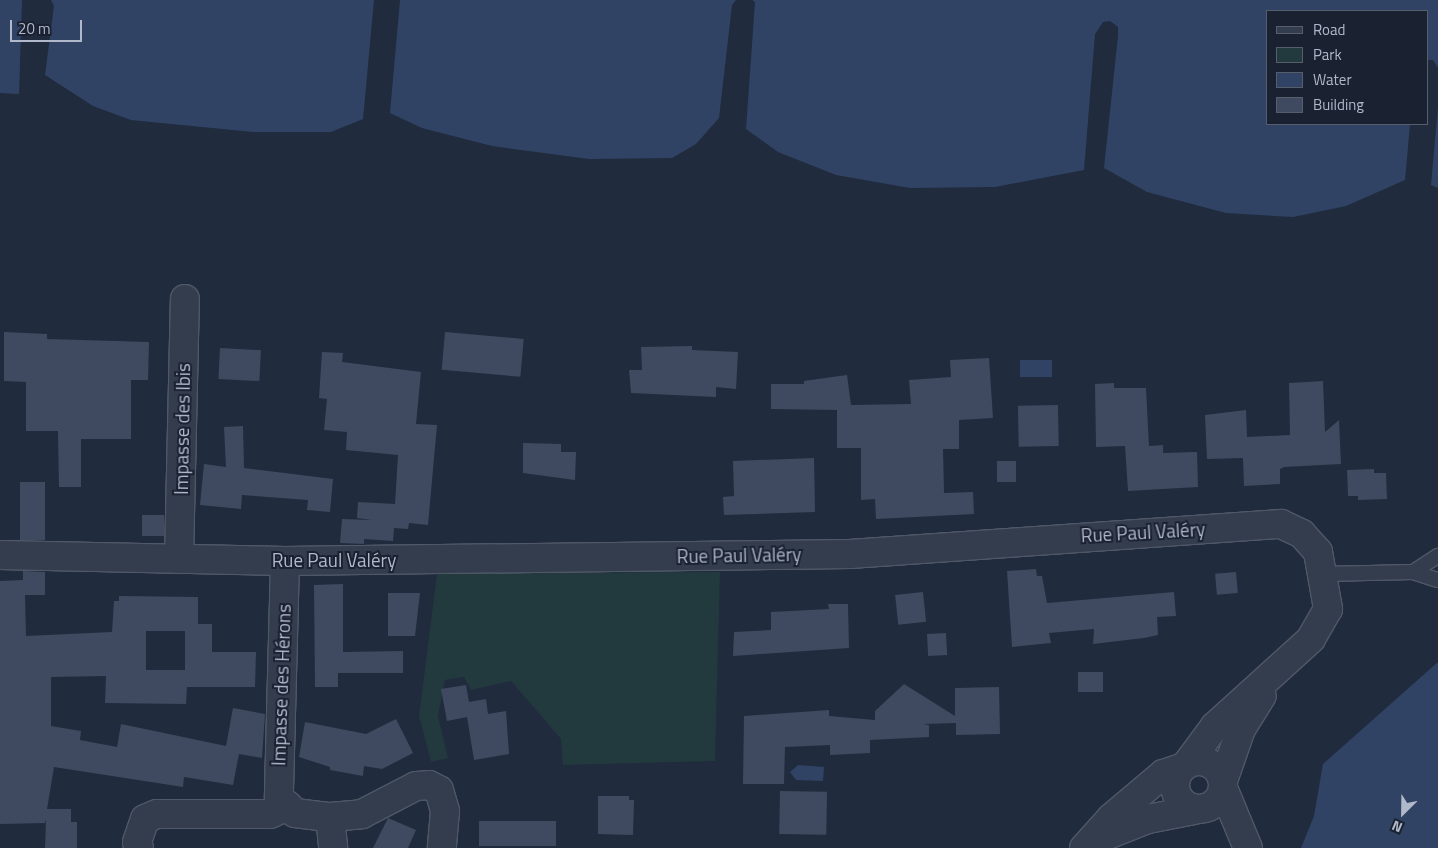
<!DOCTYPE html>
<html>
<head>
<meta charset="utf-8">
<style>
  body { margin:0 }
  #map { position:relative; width:1438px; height:848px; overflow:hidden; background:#202b3d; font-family:"Titillium Web",sans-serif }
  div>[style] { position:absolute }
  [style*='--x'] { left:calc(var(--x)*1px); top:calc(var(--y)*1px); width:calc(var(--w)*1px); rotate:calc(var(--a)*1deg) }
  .green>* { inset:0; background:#22393e }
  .water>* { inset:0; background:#314364; transform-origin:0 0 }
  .building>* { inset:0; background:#3f4a60; transform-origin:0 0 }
  .roads { filter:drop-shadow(1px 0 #505868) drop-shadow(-1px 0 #505868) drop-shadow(0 1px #505868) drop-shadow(0 -1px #505868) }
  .service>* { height:14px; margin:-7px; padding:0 7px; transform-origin:7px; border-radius:7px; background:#343d4d }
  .minor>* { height:28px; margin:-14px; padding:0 14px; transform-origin:14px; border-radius:14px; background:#343d4d }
  .tertiary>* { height:28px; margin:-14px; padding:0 14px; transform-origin:14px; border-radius:14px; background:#343d4d }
  .tertiary>.ring { margin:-14px; padding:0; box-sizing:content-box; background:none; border:28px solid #343d4d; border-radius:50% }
  span { translate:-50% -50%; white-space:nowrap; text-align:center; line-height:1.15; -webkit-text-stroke:4px #1a2232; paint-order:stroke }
  .street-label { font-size:19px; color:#b0b8c9 }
  .legend { position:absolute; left:1266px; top:10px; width:162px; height:115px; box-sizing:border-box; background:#1a2232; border:1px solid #565e6e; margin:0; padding:6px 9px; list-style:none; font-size:15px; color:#b0b8c9 }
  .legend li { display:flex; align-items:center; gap:10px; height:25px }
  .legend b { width:25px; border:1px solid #565e6e }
  .north { position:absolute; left:1378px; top:788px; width:50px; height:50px; -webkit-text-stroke:4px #1a2232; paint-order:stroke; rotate:203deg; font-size:14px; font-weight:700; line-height:20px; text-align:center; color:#b0b8c9 }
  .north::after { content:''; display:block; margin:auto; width:18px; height:22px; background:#b0b8c9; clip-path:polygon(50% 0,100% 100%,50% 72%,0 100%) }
  .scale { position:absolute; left:10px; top:20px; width:72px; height:22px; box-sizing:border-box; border:2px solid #b0b8c9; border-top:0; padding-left:6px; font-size:15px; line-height:18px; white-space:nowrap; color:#b0b8c9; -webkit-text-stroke:4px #1a2232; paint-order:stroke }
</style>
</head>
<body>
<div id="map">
  <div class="green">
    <i style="clip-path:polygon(720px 572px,715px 761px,563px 765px,561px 739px,511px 681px,471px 690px,464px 677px,445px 680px,438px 716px,448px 758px,431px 762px,419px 716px,437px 573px)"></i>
  </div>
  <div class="water">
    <i style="clip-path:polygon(0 0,22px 0,19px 94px,0 93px)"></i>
    <i style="clip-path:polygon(51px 0,374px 0,363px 119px,331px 132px,253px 132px,131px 120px,93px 106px,45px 75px,54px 6px)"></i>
    <i style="clip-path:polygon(400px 0,736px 0,732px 5px,719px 118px,696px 144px,672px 158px,589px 159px,492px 146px,422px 128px,390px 113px)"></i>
    <i style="clip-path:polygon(752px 0,1438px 0,1438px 68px,1433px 60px,1427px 60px,1427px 11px,1267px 11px,1267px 124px,1410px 124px,1405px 180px,1346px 206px,1293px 217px,1226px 213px,1147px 192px,1104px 168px,1118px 36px,1118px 27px,1110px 21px,1103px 22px,1095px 34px,1084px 170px,995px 187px,910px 188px,836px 175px,778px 152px,746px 129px,755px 2px)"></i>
    <i style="clip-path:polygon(1438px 107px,1438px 188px,1431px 185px)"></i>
    <i style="left:1052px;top:360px;width:17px;height:32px;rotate:90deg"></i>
    <i style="clip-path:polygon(1438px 662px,1438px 848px,1301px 848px,1314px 816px,1323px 764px)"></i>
    <i style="clip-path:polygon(798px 765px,824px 767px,823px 781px,796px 780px,790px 772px)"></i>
  </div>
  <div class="building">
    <i style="clip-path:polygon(4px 332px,47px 334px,47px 339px,149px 342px,148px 380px,131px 380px,131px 439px,81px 439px,81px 487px,59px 487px,58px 431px,26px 431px,26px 382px,4px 381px)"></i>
    <i style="left:445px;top:332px;width:79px;height:38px;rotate:5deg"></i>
    <i style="clip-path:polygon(692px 346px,692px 350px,738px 352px,736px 389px,716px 387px,716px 397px,631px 393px,629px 370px,642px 370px,641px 347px)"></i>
    <i style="left:220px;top:348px;width:41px;height:31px;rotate:3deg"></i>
    <i style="clip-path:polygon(322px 352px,343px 353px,342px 362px,421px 372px,416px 424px,437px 425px,428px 525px,409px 523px,408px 529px,394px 528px,393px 541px,364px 539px,364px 544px,340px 543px,342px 519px,372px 520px,357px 518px,358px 502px,395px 504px,398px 455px,346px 450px,347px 432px,324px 430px,327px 399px,319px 398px)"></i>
    <i style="clip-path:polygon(989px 358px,993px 418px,959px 420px,959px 449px,943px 449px,944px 493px,973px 492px,974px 514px,876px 519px,875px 499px,861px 500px,861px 448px,837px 448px,837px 410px,771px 409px,771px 384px,804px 384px,804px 381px,847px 375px,851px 405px,911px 404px,909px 380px,951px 377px,950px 360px)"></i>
    <i style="clip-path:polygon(1323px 381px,1325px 432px,1339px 420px,1341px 464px,1284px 467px,1280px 469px,1280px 484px,1244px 486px,1243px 458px,1207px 459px,1205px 415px,1246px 410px,1247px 437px,1290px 435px,1289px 383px)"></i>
    <i style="clip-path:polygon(1114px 383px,1114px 388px,1146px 388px,1149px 446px,1163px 445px,1163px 453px,1197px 452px,1198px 487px,1128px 491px,1125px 446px,1096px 447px,1095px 384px)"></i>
    <i style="left:1058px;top:405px;width:41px;height:40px;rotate:89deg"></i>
    <i style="clip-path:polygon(243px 426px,244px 468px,333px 479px,330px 512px,307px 510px,308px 500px,242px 495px,241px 509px,200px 505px,204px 464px,226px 467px,224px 427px)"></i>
    <i style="clip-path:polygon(523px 443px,561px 444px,561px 452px,576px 452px,575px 480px,523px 473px)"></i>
    <i style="clip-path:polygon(814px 458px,815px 512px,724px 515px,723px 497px,734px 496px,733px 461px)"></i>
    <i style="left:997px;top:461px;width:19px;height:21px"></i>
    <i style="clip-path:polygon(1374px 469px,1374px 473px,1386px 473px,1387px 499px,1358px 500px,1358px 496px,1348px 496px,1347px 470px)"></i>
    <i style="left:20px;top:482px;width:25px;height:58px"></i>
    <i style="left:142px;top:515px;width:22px;height:21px"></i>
    <i style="clip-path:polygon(1036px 569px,1037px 576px,1042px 576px,1047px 603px,1174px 592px,1176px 616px,1157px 617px,1158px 635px,1144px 638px,1093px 644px,1094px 629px,1049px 633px,1051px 643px,1012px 647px,1007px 571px)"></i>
    <i style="clip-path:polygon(evenodd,23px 571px,45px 572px,45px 595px,25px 595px,26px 636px,112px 632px,114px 601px,119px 601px,119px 596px,198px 597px,198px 624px,212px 624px,212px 652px,256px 652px,255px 687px,187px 687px,186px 704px,105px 703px,106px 676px,51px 677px,51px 726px,81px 731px,80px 740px,117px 747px,121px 724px,226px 746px,233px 708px,265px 714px,262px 758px,239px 754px,233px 785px,184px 777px,183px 787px,54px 767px,47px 809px,71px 809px,71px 822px,77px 822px,77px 848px,45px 848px,46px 819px,45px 823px,0 824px,0 581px,23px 580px,23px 571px,146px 631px,185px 631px,185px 670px,146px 670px,146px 631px)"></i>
    <i style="left:1236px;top:572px;width:21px;height:21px;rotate:85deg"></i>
    <i style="clip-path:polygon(343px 584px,343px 652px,403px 651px,403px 673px,338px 673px,338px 687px,315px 687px,314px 585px)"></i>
    <i style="left:923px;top:592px;width:30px;height:28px;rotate:84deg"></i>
    <i style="clip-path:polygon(388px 593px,420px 593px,415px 636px,388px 636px)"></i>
    <i style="clip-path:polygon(828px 604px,848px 604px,849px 648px,733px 656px,734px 632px,771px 630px,771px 612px,829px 609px)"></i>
    <i style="left:946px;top:633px;width:22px;height:19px;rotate:87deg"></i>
    <i style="left:1078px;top:672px;width:25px;height:20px"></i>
    <i style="clip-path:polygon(904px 684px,955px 716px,955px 688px,999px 687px,1000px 734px,956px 735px,956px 723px,923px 724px,929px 725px,929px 737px,870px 740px,870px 753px,830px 755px,830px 745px,785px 747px,784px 784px,743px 784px,744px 716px,829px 710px,829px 716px,875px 720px,875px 711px)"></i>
    <i style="clip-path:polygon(466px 685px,469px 702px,486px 699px,488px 714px,506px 711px,509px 754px,474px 760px,467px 717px,447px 721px,441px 689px)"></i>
    <i style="clip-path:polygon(396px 719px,413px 753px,382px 769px,364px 766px,363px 776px,330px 770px,330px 767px,299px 757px,305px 722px,366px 734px)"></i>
    <i style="left:780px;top:791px;width:47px;height:43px;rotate:1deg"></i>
    <i style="clip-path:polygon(598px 796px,629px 796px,629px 800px,634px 800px,633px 835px,598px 834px)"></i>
    <i style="clip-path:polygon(388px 818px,416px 830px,408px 848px,373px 848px)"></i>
    <i style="left:556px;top:821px;width:25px;height:77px;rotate:90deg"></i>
  </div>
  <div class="roads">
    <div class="service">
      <i style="--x:1413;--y:572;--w:30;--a:-33"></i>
      <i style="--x:1323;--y:574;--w:90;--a:-1.3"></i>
      <i style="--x:1413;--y:572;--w:26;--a:18"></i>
    </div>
    <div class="minor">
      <i style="--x:0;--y:555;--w:285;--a:1.2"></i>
      <i style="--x:285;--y:561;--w:565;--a:-0.71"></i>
      <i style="--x:850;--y:554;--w:432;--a:-4"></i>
      <i style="--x:1281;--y:524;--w:23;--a:25"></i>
      <i style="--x:1302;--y:534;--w:24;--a:48"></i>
      <i style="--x:1318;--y:552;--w:58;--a:80"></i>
      <i style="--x:1328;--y:609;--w:34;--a:120"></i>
      <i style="--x:1311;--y:639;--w:130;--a:137.8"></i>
      <i style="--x:1215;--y:726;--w:47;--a:126.4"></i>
      <i style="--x:179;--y:559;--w:260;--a:-88.7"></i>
      <i style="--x:285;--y:561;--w:237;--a:91.5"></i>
      <i style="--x:279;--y:798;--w:22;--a:43"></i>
      <i style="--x:295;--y:813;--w:35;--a:7"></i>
      <i style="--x:330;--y:817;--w:31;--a:84"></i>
      <i style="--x:1223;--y:781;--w:55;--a:-70.9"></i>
      <i style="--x:1241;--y:729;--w:39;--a:-58"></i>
      <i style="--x:330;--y:817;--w:32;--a:-5"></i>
      <i style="--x:362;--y:814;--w:61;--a:-27.4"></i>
      <i style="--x:416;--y:786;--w:13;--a:-4"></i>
      <i style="--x:429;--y:785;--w:11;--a:27"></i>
      <i style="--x:439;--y:790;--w:22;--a:74"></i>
      <i style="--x:445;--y:811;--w:37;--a:95"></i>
      <i style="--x:139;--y:848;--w:6;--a:-108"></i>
      <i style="--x:137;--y:842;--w:24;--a:-71"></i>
      <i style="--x:145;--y:819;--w:13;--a:-23"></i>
      <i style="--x:157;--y:814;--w:113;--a:0"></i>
      <i style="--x:270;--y:814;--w:20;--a:-24"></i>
    </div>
    <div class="tertiary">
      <i class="ring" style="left:1175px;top:761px;width:20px;height:20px"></i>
      <i style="--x:1223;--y:788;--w:65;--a:67.4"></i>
      <i style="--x:1100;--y:838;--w:52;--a:-21.6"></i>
      <i style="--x:1148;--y:819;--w:47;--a:-11.1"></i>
      <i style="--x:1084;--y:848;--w:40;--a:-48"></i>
      <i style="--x:1111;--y:818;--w:68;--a:-40.2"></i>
      <i style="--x:1163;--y:774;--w:19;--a:-18"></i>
    </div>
  </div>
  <div class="street-label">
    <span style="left:182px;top:429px;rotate:-89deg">Impasse des Ibis</span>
    <span style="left:1143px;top:532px;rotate:-3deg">Rue Paul Valéry</span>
    <span style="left:739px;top:555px;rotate:-1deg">Rue Paul Valéry</span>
    <span style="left:334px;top:560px">Rue Paul Valéry</span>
    <span style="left:281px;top:685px;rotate:-88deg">Impasse des Hérons</span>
  </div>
  <ul class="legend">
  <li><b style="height:6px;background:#343d4d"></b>Road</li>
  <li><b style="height:14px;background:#22393e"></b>Park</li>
  <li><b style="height:14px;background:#314364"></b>Water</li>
  <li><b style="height:14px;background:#3f4a60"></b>Building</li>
  </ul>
  <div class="north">N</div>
  <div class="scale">20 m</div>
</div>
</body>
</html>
